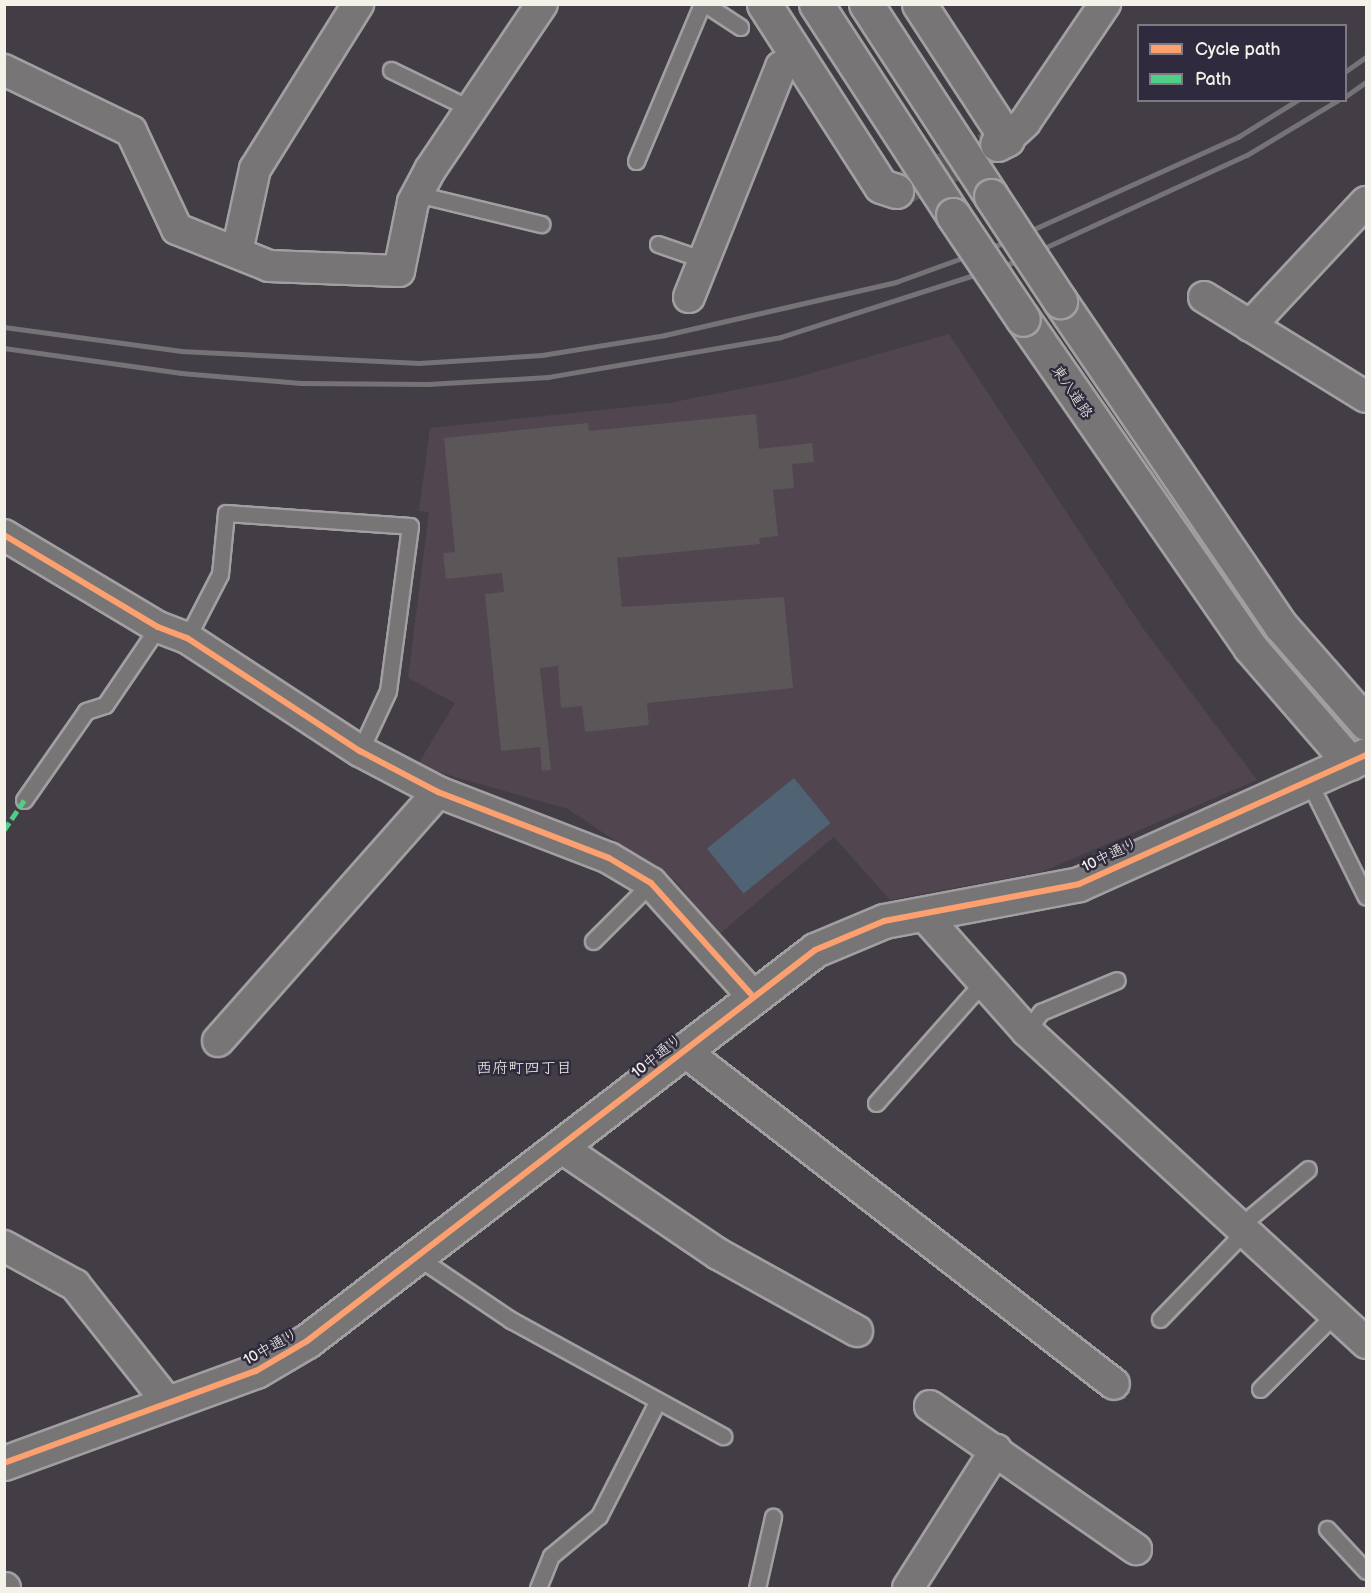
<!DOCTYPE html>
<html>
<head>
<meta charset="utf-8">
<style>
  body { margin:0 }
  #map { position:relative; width:1371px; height:1593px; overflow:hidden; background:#433e45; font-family:"Balsamiq Sans","Klee One",sans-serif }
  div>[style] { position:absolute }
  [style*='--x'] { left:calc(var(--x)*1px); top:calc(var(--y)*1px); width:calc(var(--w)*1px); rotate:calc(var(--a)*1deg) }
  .built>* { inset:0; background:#51464f }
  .water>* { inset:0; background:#4f6375; transform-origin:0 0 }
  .building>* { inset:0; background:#5b5658 }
  .primary-tunnel>* { height:33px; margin-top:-16.5px; transform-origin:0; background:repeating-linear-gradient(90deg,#5e595d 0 33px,transparent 0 49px) }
  .roads { filter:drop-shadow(2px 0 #a29fa1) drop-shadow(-2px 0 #a29fa1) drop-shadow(0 2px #a29fa1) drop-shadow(0 -2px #a29fa1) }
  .service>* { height:15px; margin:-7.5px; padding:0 7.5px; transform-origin:7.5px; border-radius:7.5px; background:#787576 }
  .minor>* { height:30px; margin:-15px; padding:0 15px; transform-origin:15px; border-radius:15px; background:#787576 }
  .tertiary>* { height:33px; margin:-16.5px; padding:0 16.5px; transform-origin:16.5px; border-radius:16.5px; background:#787576 }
  .primary>* { height:33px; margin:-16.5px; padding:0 16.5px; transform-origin:16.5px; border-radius:16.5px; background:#787576 }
  .rail>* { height:4.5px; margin:-2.25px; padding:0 2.25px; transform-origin:2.25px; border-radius:2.25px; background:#757376 }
  .bridges { filter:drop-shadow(2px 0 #a29fa1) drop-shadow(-2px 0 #a29fa1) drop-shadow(0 2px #a29fa1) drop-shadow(0 -2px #a29fa1) }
  .primary-bridge>* { height:33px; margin:-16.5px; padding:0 16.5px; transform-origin:16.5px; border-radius:16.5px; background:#787576 }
  .quiet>* { height:4.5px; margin-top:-2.25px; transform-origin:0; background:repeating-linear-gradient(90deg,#4dcf88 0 9px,transparent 0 13.5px) }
  .cycleway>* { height:6px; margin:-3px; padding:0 3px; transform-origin:3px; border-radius:3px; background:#fca06f }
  span { translate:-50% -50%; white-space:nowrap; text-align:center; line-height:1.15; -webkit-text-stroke:5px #2f2a3d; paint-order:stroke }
  .street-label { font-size:15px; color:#f4f1e8 }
  .neighbourhood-label { font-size:16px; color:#f4f1e8 }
  .frame { position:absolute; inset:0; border:6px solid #f4f1e8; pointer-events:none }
  .legend { position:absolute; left:1137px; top:24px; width:210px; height:78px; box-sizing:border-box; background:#2f2a3d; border:2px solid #7e7a81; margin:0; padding:8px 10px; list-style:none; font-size:18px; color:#f4f1e8 }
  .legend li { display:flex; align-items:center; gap:12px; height:30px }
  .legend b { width:30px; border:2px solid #7e7a81 }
</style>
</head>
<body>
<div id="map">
  <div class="built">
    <i style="clip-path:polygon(949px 334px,1142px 627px,1257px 780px,1041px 872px,890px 900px,834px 837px,718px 935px,677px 882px,568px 809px,417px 766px,455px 703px,408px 678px,429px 512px,419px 511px,430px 428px,669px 403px,791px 379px)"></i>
  </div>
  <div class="water">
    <i style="left:794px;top:778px;width:58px;height:112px;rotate:51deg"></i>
  </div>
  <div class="building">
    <i style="clip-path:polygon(756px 414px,759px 449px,812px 443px,814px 462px,792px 464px,794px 488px,773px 490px,778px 536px,759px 538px,760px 544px,617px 558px,622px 607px,784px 597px,793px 688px,647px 703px,649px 725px,585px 732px,582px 706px,561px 708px,558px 666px,540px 668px,551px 770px,542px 771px,540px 747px,501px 751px,485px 594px,504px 592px,502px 573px,446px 579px,443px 553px,455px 552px,444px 438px,588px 423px,589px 431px)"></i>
  </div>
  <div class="primary-tunnel">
    <i style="--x:896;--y:191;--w:106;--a:-25.1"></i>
  </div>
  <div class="roads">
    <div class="service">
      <i style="--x:705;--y:4;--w:42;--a:33.3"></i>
      <i style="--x:391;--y:70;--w:89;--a:26"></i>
      <i style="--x:636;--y:161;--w:170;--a:-67.2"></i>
      <i style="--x:417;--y:194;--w:128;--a:13.6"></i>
      <i style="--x:658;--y:244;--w:49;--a:19.2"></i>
      <i style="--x:187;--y:638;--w:72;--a:-62.7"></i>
      <i style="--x:220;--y:574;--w:61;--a:-84.4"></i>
      <i style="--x:226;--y:513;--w:184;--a:4"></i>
      <i style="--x:410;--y:526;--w:166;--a:97.6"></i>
      <i style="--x:388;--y:691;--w:66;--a:115"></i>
      <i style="--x:1309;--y:782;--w:128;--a:63.6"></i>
      <i style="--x:24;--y:800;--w:108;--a:-55.1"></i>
      <i style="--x:86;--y:711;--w:20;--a:-18"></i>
      <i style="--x:105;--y:705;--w:94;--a:-55.8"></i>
      <i style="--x:593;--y:941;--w:82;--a:-45"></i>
      <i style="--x:1027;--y:1031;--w:24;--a:-54"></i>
      <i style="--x:1041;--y:1012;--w:82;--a:-22.8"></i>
      <i style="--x:876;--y:1103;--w:162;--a:-48.5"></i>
      <i style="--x:1241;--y:1225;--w:87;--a:-39.9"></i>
      <i style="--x:416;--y:1256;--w:115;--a:34"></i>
      <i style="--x:511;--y:1320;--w:242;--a:28.7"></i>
      <i style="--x:1160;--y:1319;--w:124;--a:-46"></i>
      <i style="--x:1260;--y:1389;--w:105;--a:-45"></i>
      <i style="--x:1327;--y:1529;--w:57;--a:47.1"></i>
      <i style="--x:538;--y:1588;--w:35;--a:-68"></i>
      <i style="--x:551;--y:1556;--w:62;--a:-39.8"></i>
      <i style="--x:599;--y:1516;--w:128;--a:-63"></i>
      <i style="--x:757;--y:1588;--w:73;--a:-77.3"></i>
    </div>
    <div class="minor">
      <i style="--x:4;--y:70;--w:141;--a:25.7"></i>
      <i style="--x:131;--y:131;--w:108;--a:64.9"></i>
      <i style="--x:177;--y:229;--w:99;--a:21.9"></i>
      <i style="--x:269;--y:266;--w:130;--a:2.2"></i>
      <i style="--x:399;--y:271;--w:70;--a:-78.5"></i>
      <i style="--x:413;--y:202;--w:36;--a:-62"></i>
      <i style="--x:430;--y:170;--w:200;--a:-56"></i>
      <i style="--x:1007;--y:139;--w:25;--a:-43"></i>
      <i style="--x:1025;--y:122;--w:143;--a:-55.9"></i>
      <i style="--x:237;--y:252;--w:85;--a:-77.8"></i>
      <i style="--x:255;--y:169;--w:195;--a:-58"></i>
      <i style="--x:689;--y:297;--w:248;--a:-68.2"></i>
      <i style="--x:781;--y:67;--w:19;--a:-35"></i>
      <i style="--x:1204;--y:297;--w:190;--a:31.7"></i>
      <i style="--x:1250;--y:326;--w:170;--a:-46.9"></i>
      <i style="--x:4;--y:535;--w:179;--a:30.9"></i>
      <i style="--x:158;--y:627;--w:31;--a:21"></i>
      <i style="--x:187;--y:638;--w:207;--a:33.2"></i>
      <i style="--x:360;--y:751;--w:88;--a:27.7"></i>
      <i style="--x:438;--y:792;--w:183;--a:21.1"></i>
      <i style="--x:609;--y:858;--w:49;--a:30.8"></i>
      <i style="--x:651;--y:883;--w:149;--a:48"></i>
      <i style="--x:923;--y:914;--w:157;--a:48.4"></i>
      <i style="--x:1027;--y:1031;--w:461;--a:42.6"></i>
      <i style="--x:218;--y:1041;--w:332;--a:-48.5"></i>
      <i style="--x:683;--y:1050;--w:545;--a:37.77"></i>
      <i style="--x:562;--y:1148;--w:189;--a:34.2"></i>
      <i style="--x:718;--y:1254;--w:159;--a:29"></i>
      <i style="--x:4;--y:1246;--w:81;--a:28.8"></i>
      <i style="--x:75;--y:1285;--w:152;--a:51.7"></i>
      <i style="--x:930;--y:1406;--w:251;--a:34.8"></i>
      <i style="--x:4;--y:1588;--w:1;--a:0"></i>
      <i style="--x:908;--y:1588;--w:164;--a:-57.5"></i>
    </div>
    <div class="tertiary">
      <i style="--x:4;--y:1463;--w:268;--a:-20.1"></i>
      <i style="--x:256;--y:1371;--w:59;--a:-30.5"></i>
      <i style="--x:307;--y:1341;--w:641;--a:-37.58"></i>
      <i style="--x:815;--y:950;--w:75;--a:-22.8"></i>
      <i style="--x:884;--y:921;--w:198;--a:-10.7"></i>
      <i style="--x:1079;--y:884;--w:315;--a:-24.2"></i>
    </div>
    <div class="primary">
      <i style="--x:764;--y:4;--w:216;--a:57.3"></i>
      <i style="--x:881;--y:186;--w:16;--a:18"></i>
      <i style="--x:816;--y:4;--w:252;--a:57"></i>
      <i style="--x:866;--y:4;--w:229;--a:56.9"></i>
      <i style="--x:919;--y:4;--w:161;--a:56.9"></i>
      <i style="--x:1007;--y:139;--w:11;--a:153"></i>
      <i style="--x:1060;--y:301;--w:393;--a:55.8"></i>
      <i style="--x:1281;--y:626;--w:129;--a:48.8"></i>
      <i style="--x:1023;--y:319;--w:399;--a:55.3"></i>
      <i style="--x:1250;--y:647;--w:153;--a:49.2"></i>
    </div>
  </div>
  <div class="rail">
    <i style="--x:1346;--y:71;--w:24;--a:-35"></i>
    <i style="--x:1346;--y:96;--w:24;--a:-35"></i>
    <i style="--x:4;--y:327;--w:179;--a:7.7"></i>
    <i style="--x:181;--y:351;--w:238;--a:2.9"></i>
    <i style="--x:419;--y:363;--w:123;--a:-3.7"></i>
    <i style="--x:542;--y:355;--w:125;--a:-9.2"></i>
    <i style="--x:665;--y:335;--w:237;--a:-12.9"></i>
    <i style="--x:896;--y:282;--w:114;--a:-20"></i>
    <i style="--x:1003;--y:243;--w:258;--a:-24.3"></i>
    <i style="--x:1238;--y:137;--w:70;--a:-31.7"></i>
    <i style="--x:4;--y:348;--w:179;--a:8"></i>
    <i style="--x:181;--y:373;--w:120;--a:4.8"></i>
    <i style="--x:301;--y:383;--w:127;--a:0.5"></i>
    <i style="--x:428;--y:384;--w:120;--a:-3.3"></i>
    <i style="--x:548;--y:377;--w:236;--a:-9.7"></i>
    <i style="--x:781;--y:337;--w:245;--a:-17.8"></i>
    <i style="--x:1014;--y:262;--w:256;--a:-24.7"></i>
    <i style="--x:1247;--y:155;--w:106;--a:-31.1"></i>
  </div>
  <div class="bridges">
    <div class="primary-bridge">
      <i style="--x:991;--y:196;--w:126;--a:56.7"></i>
      <i style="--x:953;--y:215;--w:125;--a:56.1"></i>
    </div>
  </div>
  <div class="quiet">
    <i style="--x:4;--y:830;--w:36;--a:-56"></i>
  </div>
  <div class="cycleway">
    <i style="--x:4;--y:535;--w:179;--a:30.9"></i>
    <i style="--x:158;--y:627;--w:31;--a:21"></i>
    <i style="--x:187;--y:638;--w:207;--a:33.2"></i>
    <i style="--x:360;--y:751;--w:88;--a:27.7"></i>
    <i style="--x:438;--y:792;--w:183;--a:21.1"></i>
    <i style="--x:609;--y:858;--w:49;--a:30.8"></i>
    <i style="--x:651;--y:883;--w:149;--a:48"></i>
    <i style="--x:4;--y:1463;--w:268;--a:-20.1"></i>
    <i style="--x:256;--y:1371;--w:59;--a:-30.5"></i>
    <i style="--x:307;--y:1341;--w:641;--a:-37.58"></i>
    <i style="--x:815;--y:950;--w:75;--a:-22.8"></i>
    <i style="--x:884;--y:921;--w:198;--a:-10.7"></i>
    <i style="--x:1079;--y:884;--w:315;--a:-24.2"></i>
  </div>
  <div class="street-label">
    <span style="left:1072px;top:392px;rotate:56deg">東八道路</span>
    <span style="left:1110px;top:855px;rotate:-26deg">10中通り</span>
    <span style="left:657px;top:1056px;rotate:-39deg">10中通り</span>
    <span style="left:271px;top:1347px;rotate:-29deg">10中通り</span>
  </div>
  <div class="neighbourhood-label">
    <span style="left:524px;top:1069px">西府町四丁目</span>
  </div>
  <div class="frame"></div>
  <ul class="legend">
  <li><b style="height:8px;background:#fca06f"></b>Cycle path</li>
  <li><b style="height:8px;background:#4dcf88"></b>Path</li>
  </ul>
</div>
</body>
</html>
